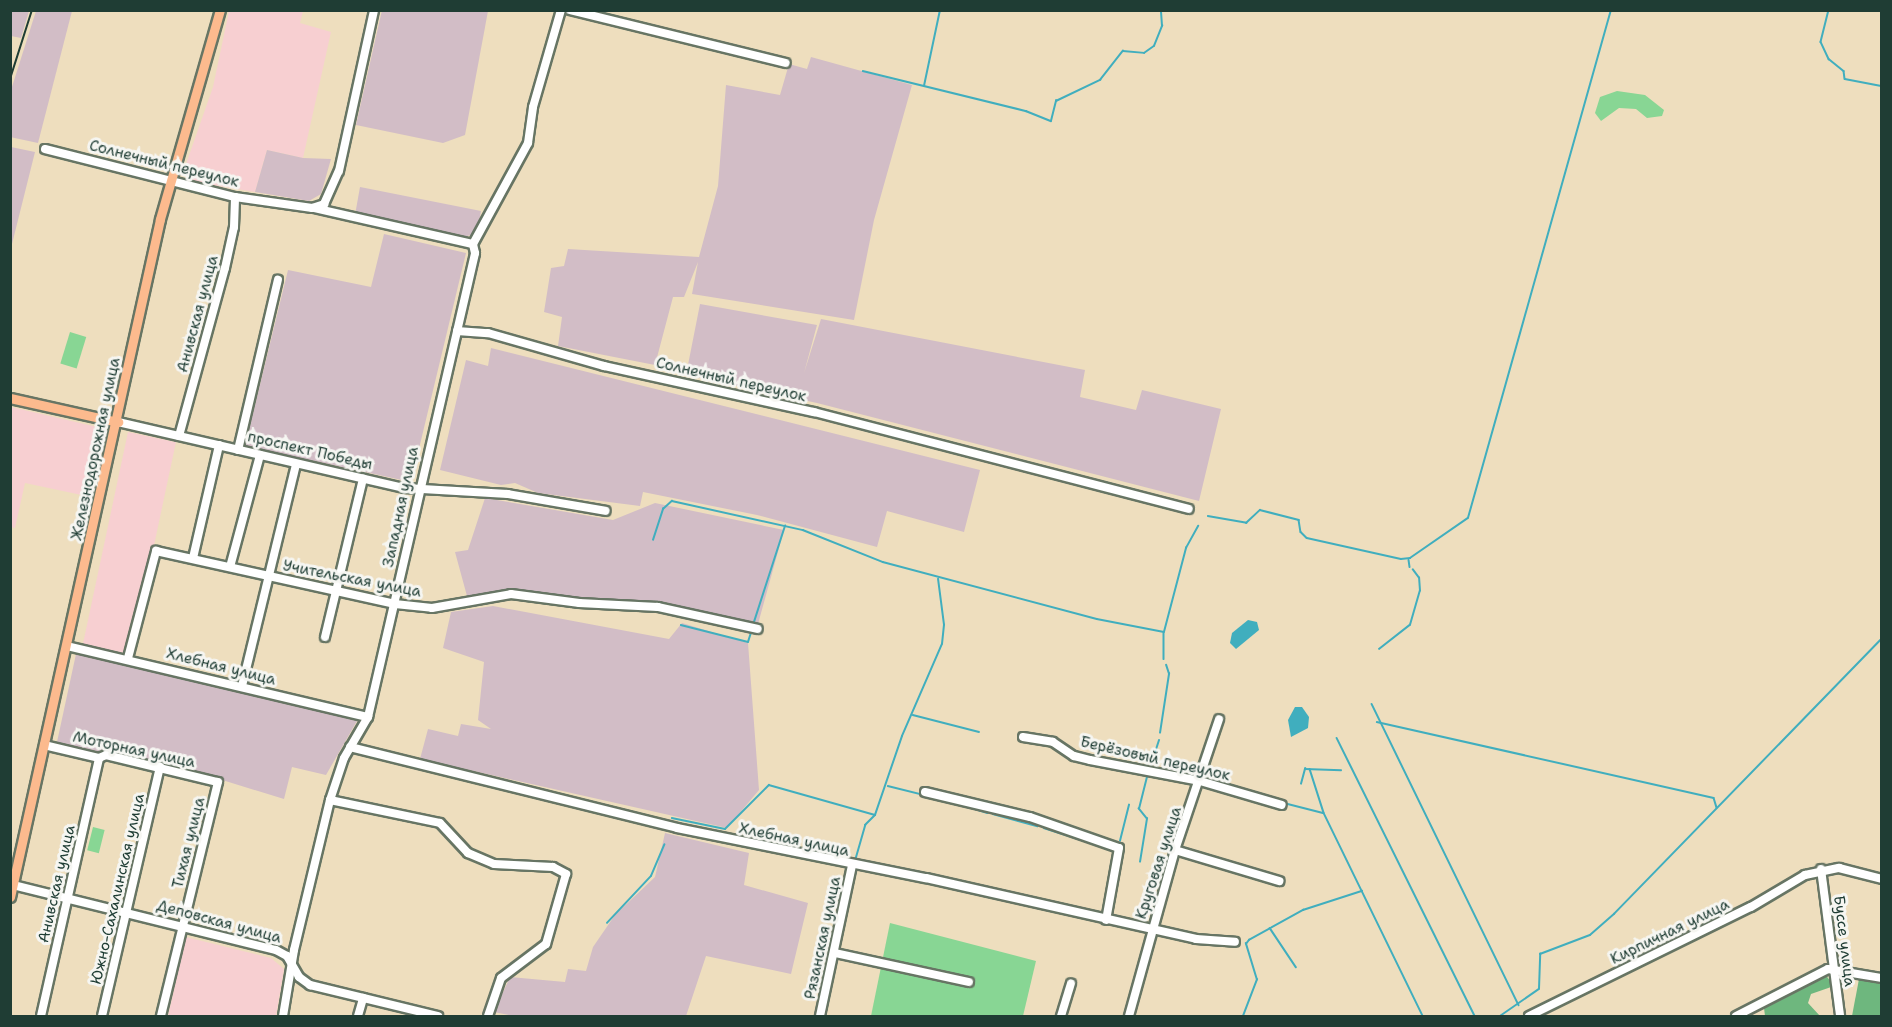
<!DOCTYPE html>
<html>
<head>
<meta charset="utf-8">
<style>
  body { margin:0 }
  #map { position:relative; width:1892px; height:1027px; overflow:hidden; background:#eedebe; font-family:"Shantell Sans",sans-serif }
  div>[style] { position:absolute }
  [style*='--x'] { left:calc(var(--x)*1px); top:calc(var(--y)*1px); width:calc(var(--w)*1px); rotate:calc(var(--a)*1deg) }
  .built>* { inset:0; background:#f7cfd1; transform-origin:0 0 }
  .industrial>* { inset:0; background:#d2bdc6 }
  .green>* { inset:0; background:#88d694; transform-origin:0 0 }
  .forest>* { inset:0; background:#6eb77e }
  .water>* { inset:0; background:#40aebe }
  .stream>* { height:1.5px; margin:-0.75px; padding:0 0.75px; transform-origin:0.75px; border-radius:0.75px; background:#40aebe }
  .roads { filter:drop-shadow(2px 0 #677564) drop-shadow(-2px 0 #677564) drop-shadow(0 2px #677564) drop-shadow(0 -2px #677564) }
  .minor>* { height:8px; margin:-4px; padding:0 4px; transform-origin:4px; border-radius:4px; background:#fff }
  .major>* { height:9px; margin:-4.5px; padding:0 4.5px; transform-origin:4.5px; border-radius:4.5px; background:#fcba8e }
  .rail>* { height:1.5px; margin:-0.75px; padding:0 0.75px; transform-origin:0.75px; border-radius:0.75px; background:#1f3d34 }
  span { translate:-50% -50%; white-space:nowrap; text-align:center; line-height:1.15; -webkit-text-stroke:6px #f6f6f2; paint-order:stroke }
  .street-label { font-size:15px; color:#1f3d34 }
  .frame { position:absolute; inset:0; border:12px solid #1f3d34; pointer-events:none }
</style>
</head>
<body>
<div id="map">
  <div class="built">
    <i style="clip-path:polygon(229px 11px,303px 11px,300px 23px,331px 32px,303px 158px,267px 150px,255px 192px,189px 181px,186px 164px,213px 87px)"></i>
    <i style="clip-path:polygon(11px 407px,106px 429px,91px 497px,25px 483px,15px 528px,10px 527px)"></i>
    <i style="left:128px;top:432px;width:49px;height:217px;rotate:12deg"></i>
    <i style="clip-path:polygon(186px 937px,271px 958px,284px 969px,276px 1016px,168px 1016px)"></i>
  </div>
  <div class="industrial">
    <i style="clip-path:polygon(11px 10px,29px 11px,21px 38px,11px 36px)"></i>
    <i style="clip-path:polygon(382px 10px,488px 11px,465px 135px,443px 143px,356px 125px)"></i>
    <i style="clip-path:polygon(36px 11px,72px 11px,38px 143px,10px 137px,11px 90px)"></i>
    <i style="clip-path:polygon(811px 57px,912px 85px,874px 220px,854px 320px,692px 294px,698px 262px,684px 297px,673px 297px,655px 365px,558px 346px,562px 317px,544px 312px,551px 268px,564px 266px,568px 249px,699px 257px,718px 186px,726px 85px,780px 95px,789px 64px,807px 69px)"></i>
    <i style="clip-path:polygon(11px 147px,35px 152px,11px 248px,10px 147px)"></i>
    <i style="clip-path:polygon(267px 150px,303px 158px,331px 159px,321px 194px,309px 201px,255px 192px)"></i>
    <i style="clip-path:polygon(360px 187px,481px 211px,477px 233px,464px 237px,355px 215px)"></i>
    <i style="clip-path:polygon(384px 234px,466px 253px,411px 482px,245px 446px,288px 270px,371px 287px)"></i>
    <i style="clip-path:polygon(700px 304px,817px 325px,804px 373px,821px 319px,1085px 370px,1080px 397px,1136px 410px,1142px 390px,1221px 409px,1199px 501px,817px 403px,686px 375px)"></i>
    <i style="clip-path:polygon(491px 348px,980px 470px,964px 532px,887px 511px,877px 547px,757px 515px,643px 492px,640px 506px,538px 493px,515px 483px,501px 485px,440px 470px,466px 360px,488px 366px)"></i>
    <i style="clip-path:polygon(485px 498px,613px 520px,655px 503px,784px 530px,758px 624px,516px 591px,467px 596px,455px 552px,468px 550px)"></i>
    <i style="clip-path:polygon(493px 606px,669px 639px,682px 623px,748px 643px,759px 790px,727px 828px,420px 759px,428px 729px,458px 736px,461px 724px,491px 729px,478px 720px,484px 662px,443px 648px,451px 612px)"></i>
    <i style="clip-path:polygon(76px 654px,122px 662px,357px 721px,326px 775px,292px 767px,284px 799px,219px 779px,57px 742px)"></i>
    <i style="clip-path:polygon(665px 833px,749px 853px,744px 885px,808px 903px,791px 974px,706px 956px,686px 1016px,514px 1016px,494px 1012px,510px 977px,565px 982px,568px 969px,586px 971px,593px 947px,615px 915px,655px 877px)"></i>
  </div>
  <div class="green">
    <i style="clip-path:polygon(1617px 91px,1645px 95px,1664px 110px,1662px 116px,1647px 118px,1636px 109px,1619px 108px,1601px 121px,1595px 113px,1600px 97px)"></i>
    <i style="left:70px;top:332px;width:17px;height:33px;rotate:17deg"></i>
    <i style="left:93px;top:827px;width:12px;height:24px;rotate:14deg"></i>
    <i style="clip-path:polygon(890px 923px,1036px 961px,1023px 1016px,871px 1016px)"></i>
  </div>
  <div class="forest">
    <i style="clip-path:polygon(1825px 974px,1834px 986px,1811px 994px,1808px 1003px,1820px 1016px,1765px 1016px,1764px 1008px)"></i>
    <i style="clip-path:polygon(1859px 979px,1881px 984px,1881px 1016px,1852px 1016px)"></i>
  </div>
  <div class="water">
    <i style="clip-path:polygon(1248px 620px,1257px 622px,1259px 630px,1236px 649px,1230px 643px,1232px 633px)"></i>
    <i style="clip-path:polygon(1295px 707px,1302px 707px,1309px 717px,1308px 728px,1291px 737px,1288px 720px)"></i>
  </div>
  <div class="stream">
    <i style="--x:1829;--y:10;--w:33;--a:104"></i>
    <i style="--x:1821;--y:42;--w:19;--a:65"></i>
    <i style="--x:1829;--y:59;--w:19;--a:39"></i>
    <i style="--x:1844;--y:71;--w:8;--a:83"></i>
    <i style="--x:1845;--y:79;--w:38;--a:11"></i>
    <i style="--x:863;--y:71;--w:168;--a:13.8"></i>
    <i style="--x:1026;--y:111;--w:27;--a:22"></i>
    <i style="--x:1051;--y:121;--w:21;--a:-76"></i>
    <i style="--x:1056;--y:101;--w:49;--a:-25.5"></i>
    <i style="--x:1100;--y:80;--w:37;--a:-52"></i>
    <i style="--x:1123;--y:51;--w:21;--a:5"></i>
    <i style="--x:1144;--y:53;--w:12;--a:-35"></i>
    <i style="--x:1154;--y:46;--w:22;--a:-68"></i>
    <i style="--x:1162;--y:26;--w:16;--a:-94"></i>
    <i style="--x:924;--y:86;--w:78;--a:-78.1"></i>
    <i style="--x:1208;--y:516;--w:39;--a:10"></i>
    <i style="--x:1246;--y:523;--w:19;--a:-43"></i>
    <i style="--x:1260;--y:510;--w:40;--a:14.4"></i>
    <i style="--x:1299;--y:520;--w:12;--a:81"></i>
    <i style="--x:1301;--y:532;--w:8;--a:45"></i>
    <i style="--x:1307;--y:538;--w:96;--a:12.6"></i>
    <i style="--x:1401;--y:559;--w:9;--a:-6"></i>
    <i style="--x:1410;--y:558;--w:70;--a:-34.6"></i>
    <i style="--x:1468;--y:518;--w:528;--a:-74.28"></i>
    <i style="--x:653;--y:540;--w:33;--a:-72"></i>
    <i style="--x:663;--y:509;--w:12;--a:-42"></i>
    <i style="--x:672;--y:501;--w:134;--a:12.5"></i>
    <i style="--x:803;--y:530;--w:86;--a:21.8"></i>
    <i style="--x:883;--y:562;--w:221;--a:14.9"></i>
    <i style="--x:1097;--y:619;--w:68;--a:11"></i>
    <i style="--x:1164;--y:632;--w:87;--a:-75.3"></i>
    <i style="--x:1186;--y:548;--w:25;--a:-61"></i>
    <i style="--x:1409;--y:560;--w:7;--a:82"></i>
    <i style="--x:754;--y:622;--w:101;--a:-72.1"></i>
    <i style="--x:681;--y:625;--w:69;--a:14.2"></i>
    <i style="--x:748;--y:642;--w:9;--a:-72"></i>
    <i style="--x:1164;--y:633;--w:26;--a:90"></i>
    <i style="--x:1379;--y:649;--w:39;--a:-38"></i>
    <i style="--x:1410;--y:625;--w:35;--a:-74"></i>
    <i style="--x:1420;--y:591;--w:13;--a:-94"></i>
    <i style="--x:1419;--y:578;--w:10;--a:-127"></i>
    <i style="--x:1372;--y:704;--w:335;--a:64"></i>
    <i style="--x:913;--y:715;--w:68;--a:14.4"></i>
    <i style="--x:1377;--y:722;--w:345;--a:12.7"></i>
    <i style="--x:1714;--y:798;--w:10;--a:73"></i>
    <i style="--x:1160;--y:733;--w:60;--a:-81.3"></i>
    <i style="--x:1169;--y:674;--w:9;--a:-108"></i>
    <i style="--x:1337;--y:738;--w:310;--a:63.6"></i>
    <i style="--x:1150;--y:768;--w:29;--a:-72"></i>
    <i style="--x:1310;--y:769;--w:46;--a:72.3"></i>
    <i style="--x:1324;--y:813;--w:226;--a:64"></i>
    <i style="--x:1301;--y:784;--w:16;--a:-75"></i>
    <i style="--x:1305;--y:769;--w:36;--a:2"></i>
    <i style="--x:888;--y:786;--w:58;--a:14"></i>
    <i style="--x:1284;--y:803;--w:40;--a:14.4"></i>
    <i style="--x:972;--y:808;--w:16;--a:18"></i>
    <i style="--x:993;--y:814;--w:46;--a:15.3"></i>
    <i style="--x:672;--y:818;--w:54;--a:11.7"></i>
    <i style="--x:725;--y:829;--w:62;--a:-45"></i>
    <i style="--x:769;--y:785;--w:110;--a:15.8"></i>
    <i style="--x:875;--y:815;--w:83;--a:-71.1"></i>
    <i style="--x:902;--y:736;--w:100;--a:-66.5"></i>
    <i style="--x:942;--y:644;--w:19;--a:-84"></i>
    <i style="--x:944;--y:625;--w:46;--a:-97.4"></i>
    <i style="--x:1044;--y:828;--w:65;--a:17.9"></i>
    <i style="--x:1120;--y:841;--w:37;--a:-76"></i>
    <i style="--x:855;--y:861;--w:37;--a:-74"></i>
    <i style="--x:865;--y:825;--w:14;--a:-45"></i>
    <i style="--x:1140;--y:862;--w:44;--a:-80.8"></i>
    <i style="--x:1147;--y:819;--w:13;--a:-129"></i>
    <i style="--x:1139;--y:809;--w:36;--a:-76"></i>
    <i style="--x:607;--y:923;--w:64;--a:-46.9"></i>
    <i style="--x:651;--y:876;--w:34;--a:-67"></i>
    <i style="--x:1270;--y:928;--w:47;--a:56.3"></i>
    <i style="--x:1243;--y:1016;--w:39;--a:-69"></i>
    <i style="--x:1257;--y:980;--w:38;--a:-107"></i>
    <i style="--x:1246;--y:944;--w:5;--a:-53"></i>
    <i style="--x:1249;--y:940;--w:62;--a:-29.1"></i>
    <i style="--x:1303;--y:910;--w:62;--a:-17.9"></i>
    <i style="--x:1500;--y:1016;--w:47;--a:-34.7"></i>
    <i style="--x:1539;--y:989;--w:35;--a:-88"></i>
    <i style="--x:1540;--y:954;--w:53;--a:-20.8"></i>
    <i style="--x:1590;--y:935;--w:32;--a:-41"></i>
    <i style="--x:1614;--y:914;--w:385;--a:-45.8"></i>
  </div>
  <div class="roads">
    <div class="minor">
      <i style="--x:570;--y:10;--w:222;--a:13.8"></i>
      <i style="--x:45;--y:149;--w:196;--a:14.2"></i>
      <i style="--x:235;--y:197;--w:78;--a:8.1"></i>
      <i style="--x:312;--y:208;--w:13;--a:-18"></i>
      <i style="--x:324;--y:204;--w:36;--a:-66"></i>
      <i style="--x:339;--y:171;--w:165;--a:-77.7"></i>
      <i style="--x:314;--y:208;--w:163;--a:12.8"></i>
      <i style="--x:457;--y:331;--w:31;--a:4"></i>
      <i style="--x:488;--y:333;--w:121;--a:15.9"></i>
      <i style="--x:604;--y:366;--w:215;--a:12.4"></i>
      <i style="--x:814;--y:412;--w:387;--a:14.5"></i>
      <i style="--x:118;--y:422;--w:294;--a:13"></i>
      <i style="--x:405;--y:488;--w:103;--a:3.3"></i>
      <i style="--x:508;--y:494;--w:99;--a:9.8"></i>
      <i style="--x:179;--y:436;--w:174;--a:-74.7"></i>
      <i style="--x:225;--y:268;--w:42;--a:-77.6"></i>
      <i style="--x:234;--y:227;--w:30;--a:-88"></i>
      <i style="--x:238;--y:450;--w:175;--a:-76.8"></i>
      <i style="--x:193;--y:558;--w:116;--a:-77"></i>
      <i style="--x:230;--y:567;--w:116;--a:-75"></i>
      <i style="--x:325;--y:637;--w:163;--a:-76.5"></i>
      <i style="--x:67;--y:646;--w:309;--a:13.3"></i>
      <i style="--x:128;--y:658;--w:111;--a:-75.3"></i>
      <i style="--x:156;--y:551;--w:245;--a:12.5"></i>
      <i style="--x:395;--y:604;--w:37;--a:6"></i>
      <i style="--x:432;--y:608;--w:80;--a:-10"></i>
      <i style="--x:511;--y:594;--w:69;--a:7.5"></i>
      <i style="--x:579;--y:603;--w:79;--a:2.9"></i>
      <i style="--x:658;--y:607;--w:102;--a:12.4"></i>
      <i style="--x:242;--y:686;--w:228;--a:-76.3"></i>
      <i style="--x:1023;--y:737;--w:30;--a:9"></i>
      <i style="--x:1053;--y:742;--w:25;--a:34"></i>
      <i style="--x:1074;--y:756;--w:16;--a:14"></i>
      <i style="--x:1090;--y:760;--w:112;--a:10.8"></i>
      <i style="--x:1200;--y:781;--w:85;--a:16.3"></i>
      <i style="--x:44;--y:745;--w:57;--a:13.3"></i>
      <i style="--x:99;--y:758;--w:8;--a:-23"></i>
      <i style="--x:106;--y:755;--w:115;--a:13.6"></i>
      <i style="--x:218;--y:782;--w:241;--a:103.7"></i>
      <i style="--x:350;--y:747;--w:337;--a:13.9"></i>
      <i style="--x:677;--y:828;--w:254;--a:11.4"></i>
      <i style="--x:926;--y:878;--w:277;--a:12.7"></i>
      <i style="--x:1196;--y:939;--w:39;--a:4"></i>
      <i style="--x:925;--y:792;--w:108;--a:13.4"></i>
      <i style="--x:1030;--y:817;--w:94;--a:19.2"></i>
      <i style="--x:1119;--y:848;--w:73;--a:100.2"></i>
      <i style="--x:330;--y:800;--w:112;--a:11.8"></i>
      <i style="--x:440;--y:823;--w:41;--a:47"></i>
      <i style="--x:468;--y:853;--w:28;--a:23"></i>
      <i style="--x:494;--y:864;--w:59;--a:2.9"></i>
      <i style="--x:553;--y:867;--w:15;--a:28"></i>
      <i style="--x:566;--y:874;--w:73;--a:105.9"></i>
      <i style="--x:546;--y:944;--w:56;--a:142.9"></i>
      <i style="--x:501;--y:978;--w:40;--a:108.9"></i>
      <i style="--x:1175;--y:850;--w:109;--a:16.6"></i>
      <i style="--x:1821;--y:869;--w:148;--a:82.6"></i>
      <i style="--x:13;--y:885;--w:271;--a:13.9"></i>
      <i style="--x:276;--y:950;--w:13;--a:29"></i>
      <i style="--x:287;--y:956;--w:24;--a:60"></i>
      <i style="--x:299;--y:977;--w:14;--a:36"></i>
      <i style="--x:310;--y:985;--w:132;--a:13.6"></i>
      <i style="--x:835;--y:953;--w:137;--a:12.2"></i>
      <i style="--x:41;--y:1016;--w:264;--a:-77.3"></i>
      <i style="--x:102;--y:1016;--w:256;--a:-76.9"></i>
      <i style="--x:283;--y:1016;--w:67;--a:-80.5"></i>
      <i style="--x:294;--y:950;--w:154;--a:-76.5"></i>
      <i style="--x:330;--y:800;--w:44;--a:-71.6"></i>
      <i style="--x:344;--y:758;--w:48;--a:-59.7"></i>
      <i style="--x:368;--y:717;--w:476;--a:-77"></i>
      <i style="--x:475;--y:253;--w:9;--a:-103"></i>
      <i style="--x:473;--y:244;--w:115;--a:-61.4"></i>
      <i style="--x:528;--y:143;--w:36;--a:-82"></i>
      <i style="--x:533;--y:107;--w:101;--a:-73.9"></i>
      <i style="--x:358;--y:1016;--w:19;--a:-74"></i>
      <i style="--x:820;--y:1016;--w:153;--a:-78"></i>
      <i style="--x:1061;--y:1016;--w:34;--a:-73"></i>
      <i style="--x:1129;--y:1016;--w:172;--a:-74.5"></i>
      <i style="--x:1175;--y:850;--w:138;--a:-71.4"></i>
      <i style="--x:1529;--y:1016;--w:247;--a:-26.2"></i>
      <i style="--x:1751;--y:907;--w:63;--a:-30.7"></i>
      <i style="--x:1805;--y:875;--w:35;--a:-12"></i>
      <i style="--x:1839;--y:868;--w:44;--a:14.3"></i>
      <i style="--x:1736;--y:1016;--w:103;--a:-27.1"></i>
      <i style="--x:1828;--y:969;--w:55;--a:9.5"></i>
    </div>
    <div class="major">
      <i style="--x:10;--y:398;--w:111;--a:12.5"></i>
      <i style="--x:10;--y:897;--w:694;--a:-77.52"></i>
      <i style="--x:160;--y:219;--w:217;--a:-74"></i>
    </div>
  </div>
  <div class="rail">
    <i style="--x:10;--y:79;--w:72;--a:-72.3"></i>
  </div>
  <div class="street-label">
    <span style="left:164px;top:164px;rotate:14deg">Солнечный переулок</span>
    <span style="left:198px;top:314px;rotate:-75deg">Анивская улица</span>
    <span style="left:731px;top:380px;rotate:13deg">Солнечный переулок</span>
    <span style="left:96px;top:449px;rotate:-78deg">Железнодорожная улица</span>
    <span style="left:310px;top:451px;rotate:13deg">проспект Победы</span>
    <span style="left:401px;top:507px;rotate:-78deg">Западная улица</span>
    <span style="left:352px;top:579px;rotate:11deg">Учительская улица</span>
    <span style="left:221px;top:667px;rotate:14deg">Хлебная улица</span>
    <span style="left:134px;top:750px;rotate:12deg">Моторная улица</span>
    <span style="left:1155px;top:759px;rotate:13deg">Берёзовый переулок</span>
    <span style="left:794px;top:840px;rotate:12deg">Хлебная улица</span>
    <span style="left:189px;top:843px;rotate:-76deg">Тихая улица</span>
    <span style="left:1159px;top:863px;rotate:-72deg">Круговая улица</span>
    <span style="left:57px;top:884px;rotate:-77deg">Анивская улица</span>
    <span style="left:118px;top:889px;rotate:-77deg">Южно-Сахалинская улица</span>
    <span style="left:219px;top:922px;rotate:15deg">Деповская улица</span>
    <span style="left:1670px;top:932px;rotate:-26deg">Кирпичная улица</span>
    <span style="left:823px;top:938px;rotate:-78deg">Рязанская улица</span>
    <span style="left:1844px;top:941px;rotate:83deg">Буссе улица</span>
  </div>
  <div class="frame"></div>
</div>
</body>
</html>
